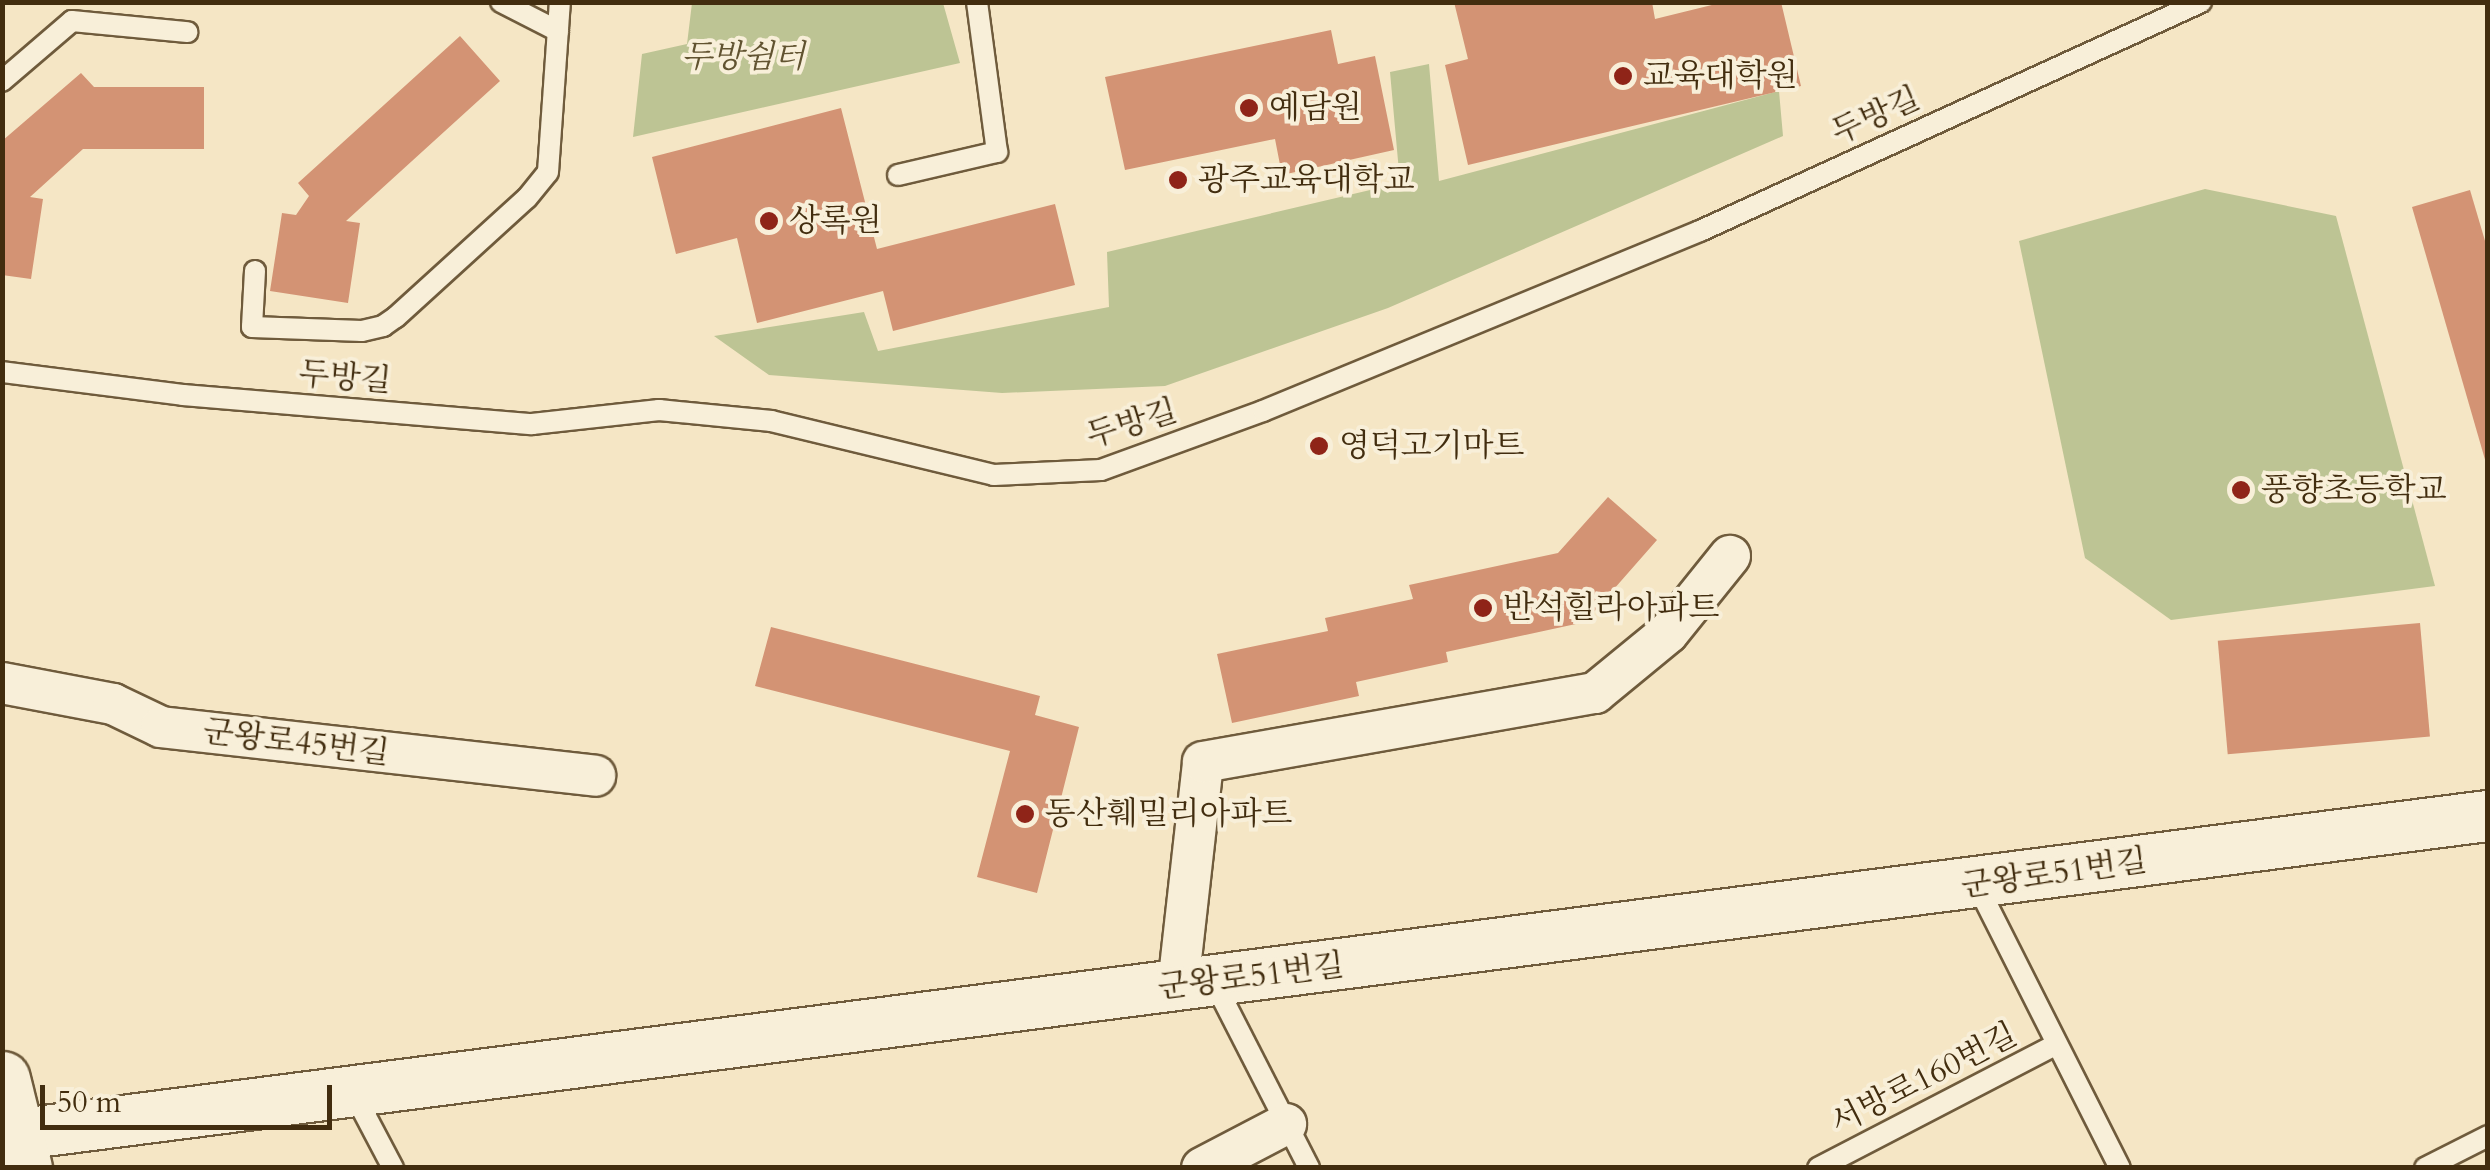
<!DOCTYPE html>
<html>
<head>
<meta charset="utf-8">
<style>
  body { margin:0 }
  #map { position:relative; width:2490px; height:1170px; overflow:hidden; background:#f5e6c5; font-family:Cardo,"Noto Serif KR",serif }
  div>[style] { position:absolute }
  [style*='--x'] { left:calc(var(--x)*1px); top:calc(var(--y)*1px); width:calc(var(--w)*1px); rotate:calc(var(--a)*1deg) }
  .green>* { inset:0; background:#bdc494 }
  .building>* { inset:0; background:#d39374; transform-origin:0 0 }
  .roads { filter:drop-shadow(2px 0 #6f5b3c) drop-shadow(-2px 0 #6f5b3c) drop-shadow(0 2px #6f5b3c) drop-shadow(0 -2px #6f5b3c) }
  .service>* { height:20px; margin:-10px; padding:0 10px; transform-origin:10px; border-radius:10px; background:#f8efd9 }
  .minor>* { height:40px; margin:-20px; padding:0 20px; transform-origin:20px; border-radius:20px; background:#f8efd9 }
  .tertiary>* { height:50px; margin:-25px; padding:0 25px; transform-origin:25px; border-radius:25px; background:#f8efd9 }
  .secondary>* { height:55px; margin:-27.5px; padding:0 27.5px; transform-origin:27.5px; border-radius:27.5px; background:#f8efd9 }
  .dots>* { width:28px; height:28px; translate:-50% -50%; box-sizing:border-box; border:5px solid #f8efd9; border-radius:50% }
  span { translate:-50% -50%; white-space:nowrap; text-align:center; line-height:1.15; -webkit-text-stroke:8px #f8efd9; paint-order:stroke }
  .park-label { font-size:32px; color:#615330; font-style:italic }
  .poi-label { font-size:32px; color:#422d0f }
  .left { translate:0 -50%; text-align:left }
  .street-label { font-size:32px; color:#422d0f }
  .frame { position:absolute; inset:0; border:5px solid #422d0f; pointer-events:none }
  .scale { position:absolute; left:40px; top:1085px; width:292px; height:45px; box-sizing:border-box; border:5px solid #422d0f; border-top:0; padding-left:12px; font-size:30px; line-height:35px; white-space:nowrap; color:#422d0f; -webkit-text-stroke:8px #f8efd9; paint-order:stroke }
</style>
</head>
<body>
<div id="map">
  <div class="green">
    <i style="clip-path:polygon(692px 3px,943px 3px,960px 63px,633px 137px,642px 54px,687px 44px)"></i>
    <i style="clip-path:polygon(1429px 64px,1439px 181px,1779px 91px,1783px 136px,1388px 308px,1165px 386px,1002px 393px,769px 375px,714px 336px,864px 312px,878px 351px,1109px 307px,1107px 252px,1400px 183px,1390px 72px)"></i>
    <i style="clip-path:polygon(2205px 189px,2336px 216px,2435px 586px,2171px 620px,2085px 558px,2019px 241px)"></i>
  </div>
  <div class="building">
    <i style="clip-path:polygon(1454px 2px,1652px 2px,1655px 19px,1724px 2px,1781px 2px,1801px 86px,1468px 165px,1445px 65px,1468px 59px)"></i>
    <i style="clip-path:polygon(1331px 30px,1338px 64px,1375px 56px,1394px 150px,1282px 175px,1275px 139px,1125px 170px,1105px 77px)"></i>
    <i style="clip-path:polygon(460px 36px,500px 81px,346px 221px,360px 223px,348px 303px,270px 291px,282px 213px,296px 215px,309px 196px,298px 183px)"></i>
    <i style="clip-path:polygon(81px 73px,94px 87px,204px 87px,204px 149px,83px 149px,30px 197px,43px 199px,31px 279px,2px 275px,2px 141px)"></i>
    <i style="clip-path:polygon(841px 108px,877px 249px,1055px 204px,1075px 285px,893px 331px,883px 291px,757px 323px,737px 238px,676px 254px,652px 157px)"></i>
    <i style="clip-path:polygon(2470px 190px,2488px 251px,2486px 463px,2412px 207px)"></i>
    <i style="clip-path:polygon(1608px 497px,1657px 540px,1585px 622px,1446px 652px,1448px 662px,1356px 682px,1359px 696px,1232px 723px,1217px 654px,1328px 631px,1325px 618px,1413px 599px,1409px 585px,1558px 553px)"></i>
    <i style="left:2420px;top:623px;width:114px;height:203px;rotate:85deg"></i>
    <i style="clip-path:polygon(771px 627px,1040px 696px,1035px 715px,1079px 727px,1037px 893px,977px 877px,1010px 751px,755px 686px)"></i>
  </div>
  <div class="roads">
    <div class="service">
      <i style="--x:501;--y:2;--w:64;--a:27"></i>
      <i style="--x:2;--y:81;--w:92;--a:-40.6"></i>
      <i style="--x:72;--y:21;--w:116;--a:5.5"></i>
      <i style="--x:898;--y:175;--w:102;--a:-13.1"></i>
      <i style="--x:997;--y:152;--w:151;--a:-97.6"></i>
      <i style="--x:255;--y:271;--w:56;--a:93.1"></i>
      <i style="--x:252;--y:327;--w:110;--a:2.1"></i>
      <i style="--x:362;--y:331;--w:22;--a:-13"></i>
      <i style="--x:383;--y:326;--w:16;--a:-35"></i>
      <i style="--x:396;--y:317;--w:177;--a:-42.3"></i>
      <i style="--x:527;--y:198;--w:33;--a:-51"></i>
      <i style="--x:548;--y:172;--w:170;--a:-86"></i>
      <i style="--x:2;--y:372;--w:182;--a:7.2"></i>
      <i style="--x:183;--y:395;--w:350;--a:4.8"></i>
      <i style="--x:532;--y:424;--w:128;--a:-6.3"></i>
      <i style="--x:659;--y:410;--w:113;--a:5.6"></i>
      <i style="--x:771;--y:421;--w:229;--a:13.6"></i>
      <i style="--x:994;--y:475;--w:107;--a:-2.7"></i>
      <i style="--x:1101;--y:470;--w:172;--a:-20"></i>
      <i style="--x:1263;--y:411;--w:473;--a:-22.4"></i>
      <i style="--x:1700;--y:231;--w:551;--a:-24.56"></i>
      <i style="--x:1977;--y:885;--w:317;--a:63.2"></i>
      <i style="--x:1214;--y:982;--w:209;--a:62.9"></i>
      <i style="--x:354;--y:1094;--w:84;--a:62.2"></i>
      <i style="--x:1818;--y:1168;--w:269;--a:-27.4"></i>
      <i style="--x:2425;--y:1168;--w:71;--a:-26.9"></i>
    </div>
    <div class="minor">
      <i style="--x:2;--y:683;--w:113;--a:10.7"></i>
      <i style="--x:113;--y:704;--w:53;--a:25.6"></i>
      <i style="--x:161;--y:727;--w:437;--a:6.4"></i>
      <i style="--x:1178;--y:986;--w:225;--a:-83.6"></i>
      <i style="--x:1203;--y:762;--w:398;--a:-10"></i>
      <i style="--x:1595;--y:693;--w:94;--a:-39.4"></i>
      <i style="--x:1668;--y:633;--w:99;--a:-51.2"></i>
      <i style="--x:1202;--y:1168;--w:95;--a:-27.6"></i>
    </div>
    <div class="tertiary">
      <i style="--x:14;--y:1135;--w:2494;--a:-7.35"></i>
    </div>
    <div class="secondary">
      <i style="--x:2;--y:1079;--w:92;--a:76.1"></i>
    </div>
  </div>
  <div class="dots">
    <i style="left:1623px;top:76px;background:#8f2418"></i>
    <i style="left:1249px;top:108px;background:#8f2418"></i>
    <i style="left:1178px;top:180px;background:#8f2418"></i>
    <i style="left:769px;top:221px;background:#8f2418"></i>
    <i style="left:1319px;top:446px;background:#8f2418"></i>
    <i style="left:2241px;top:490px;background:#8f2418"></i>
    <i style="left:1483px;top:608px;background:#8f2418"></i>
    <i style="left:1025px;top:814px;background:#8f2418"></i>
  </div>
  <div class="park-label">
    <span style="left:743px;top:57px">두방쉼터</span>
  </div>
  <div class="poi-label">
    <span class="left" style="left:1643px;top:76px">교육대학원</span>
    <span class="left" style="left:1269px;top:108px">예담원</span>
    <span class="left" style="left:1198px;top:180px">광주교육대학교</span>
    <span class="left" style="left:789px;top:221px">상록원</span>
    <span class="left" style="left:1339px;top:446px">영덕고기마트</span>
    <span class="left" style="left:2261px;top:490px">풍향초등학교</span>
    <span class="left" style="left:1503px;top:608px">반석힐라아파트</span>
    <span class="left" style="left:1045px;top:814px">동산훼밀리아파트</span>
  </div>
  <div class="street-label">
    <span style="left:1876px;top:116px;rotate:-24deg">두방길</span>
    <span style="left:345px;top:378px;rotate:5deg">두방길</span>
    <span style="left:1132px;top:424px;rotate:-17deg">두방길</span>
    <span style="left:296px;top:743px;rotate:7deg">군왕로45번길</span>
    <span style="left:2054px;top:874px;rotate:-8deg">군왕로51번길</span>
    <span style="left:1251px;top:977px;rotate:-7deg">군왕로51번길</span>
    <span style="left:1924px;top:1079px;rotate:-27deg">서방로160번길</span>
  </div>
  <div class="frame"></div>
  <div class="scale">50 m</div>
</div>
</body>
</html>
